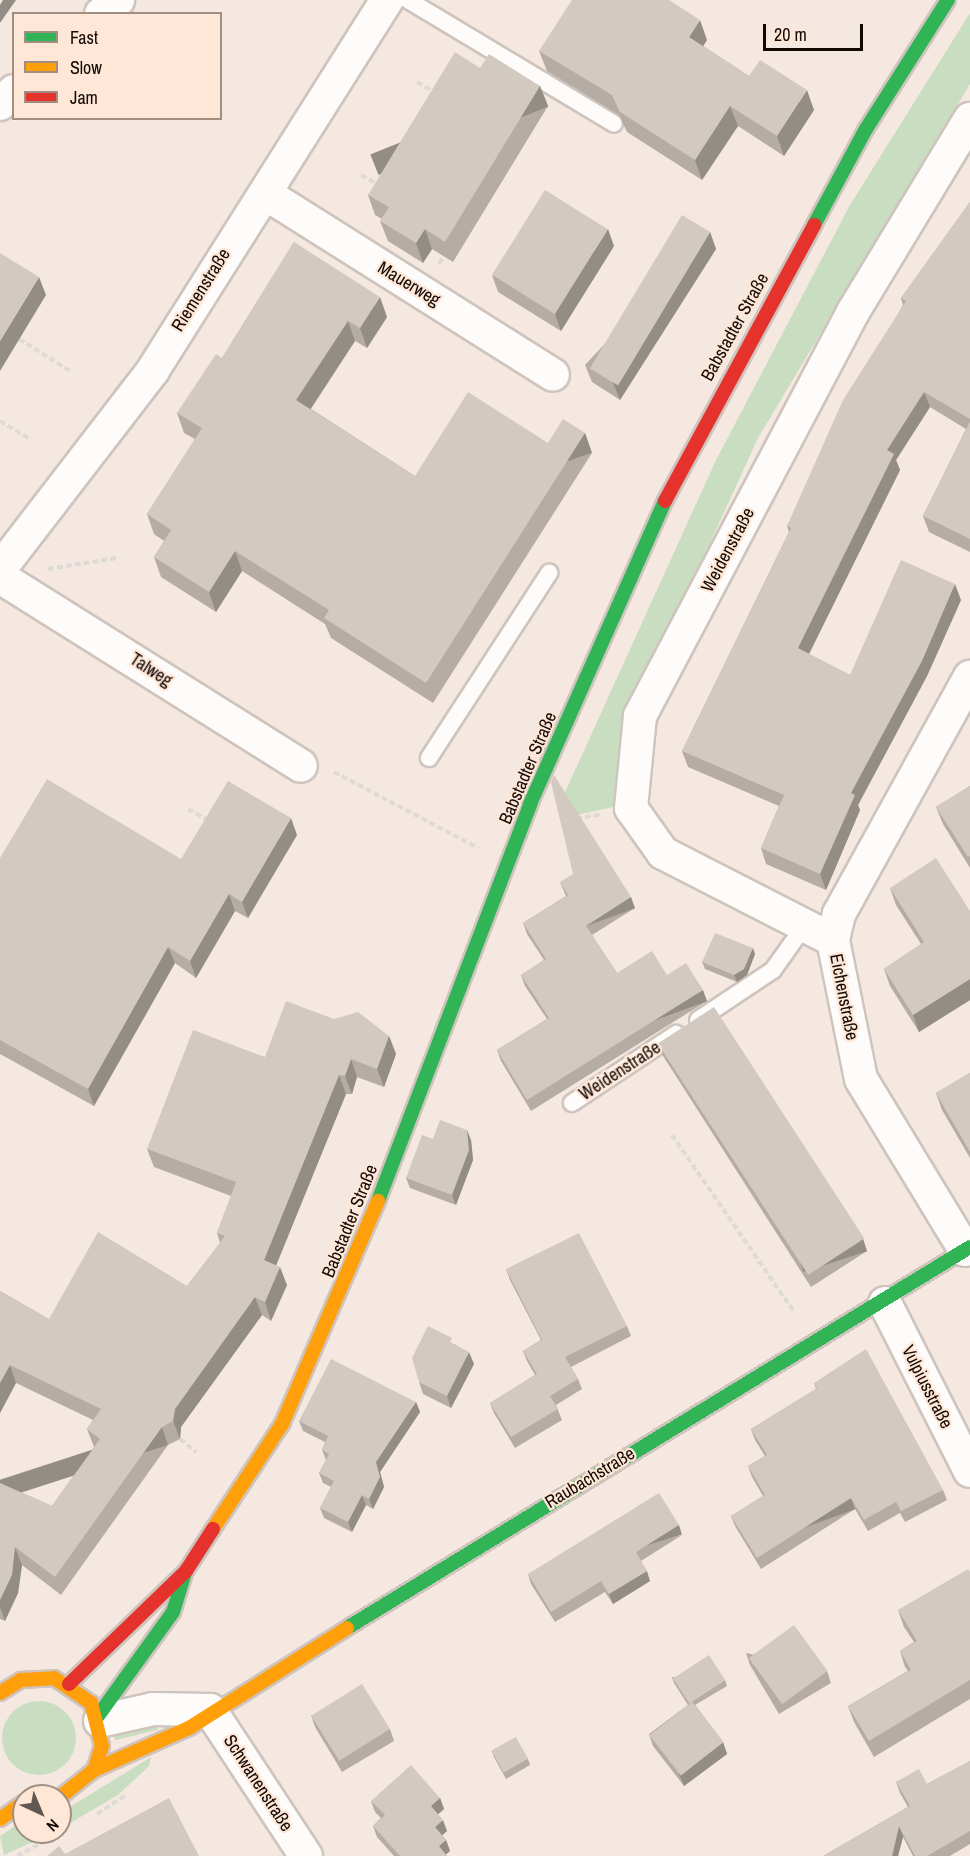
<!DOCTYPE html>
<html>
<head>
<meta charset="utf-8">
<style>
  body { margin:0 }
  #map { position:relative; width:970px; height:1856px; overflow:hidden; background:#f5e8e0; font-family:"Archivo Narrow",sans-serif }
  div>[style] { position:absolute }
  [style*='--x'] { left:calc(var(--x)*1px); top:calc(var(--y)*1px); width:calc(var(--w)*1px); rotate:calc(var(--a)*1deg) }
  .green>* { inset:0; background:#c9dec1; transform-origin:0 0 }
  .round { border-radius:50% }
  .path>* { height:4px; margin-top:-2px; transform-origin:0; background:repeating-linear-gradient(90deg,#dddad7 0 6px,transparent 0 9px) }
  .roads { filter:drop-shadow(2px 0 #cec4bd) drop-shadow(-2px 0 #cec4bd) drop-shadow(0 2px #cec4bd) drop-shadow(0 -2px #cec4bd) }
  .lane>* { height:16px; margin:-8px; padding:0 8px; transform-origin:8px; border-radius:8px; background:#fefcfa }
  .street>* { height:32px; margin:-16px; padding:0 16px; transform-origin:16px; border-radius:16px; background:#fefcfa }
  .fast>* { height:14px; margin:-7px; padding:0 7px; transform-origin:7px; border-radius:7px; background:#30b455 }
  .slow>* { height:14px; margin:-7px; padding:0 7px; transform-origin:7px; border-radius:7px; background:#ff9f0a }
  .jam>* { height:14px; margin:-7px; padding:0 7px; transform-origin:7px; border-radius:7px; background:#e5322d }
  .wall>* { inset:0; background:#b5ada5 }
  .shaded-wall>* { inset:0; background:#938d86; transform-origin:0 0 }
  .building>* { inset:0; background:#d2c9c0; transform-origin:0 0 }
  span { translate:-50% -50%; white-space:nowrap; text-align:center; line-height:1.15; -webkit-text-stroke:4.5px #fee7d7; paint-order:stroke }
  .street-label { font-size:18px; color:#130904 }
  .legend { position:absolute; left:12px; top:12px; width:210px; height:108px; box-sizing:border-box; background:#fee7d7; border:2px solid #a08e83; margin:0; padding:8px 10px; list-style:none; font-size:18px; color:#130904 }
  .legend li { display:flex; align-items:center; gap:12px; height:30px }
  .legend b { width:30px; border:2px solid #a08e83 }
  .north { position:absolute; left:12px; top:1784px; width:60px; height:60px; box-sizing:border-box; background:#fee7d7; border:2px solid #a08e83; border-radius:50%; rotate:136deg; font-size:16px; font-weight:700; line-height:24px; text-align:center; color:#130904 }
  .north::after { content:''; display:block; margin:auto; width:21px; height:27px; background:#625751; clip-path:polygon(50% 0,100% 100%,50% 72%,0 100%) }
  .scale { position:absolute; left:763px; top:24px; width:100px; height:27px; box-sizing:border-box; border:3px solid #130904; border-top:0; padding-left:8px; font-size:18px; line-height:21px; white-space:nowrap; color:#130904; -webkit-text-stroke:4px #fee7d7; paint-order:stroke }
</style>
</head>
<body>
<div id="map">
  <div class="green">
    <i style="clip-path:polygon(970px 13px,970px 84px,758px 438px,631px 716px,613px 807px,568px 817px,557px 810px,716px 460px,850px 205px)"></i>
    <i class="round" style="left:2px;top:1701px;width:74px;height:74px"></i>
    <i style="left:155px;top:1718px;width:12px;height:44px;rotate:76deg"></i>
    <i style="clip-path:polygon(151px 1757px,149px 1766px,118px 1795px,60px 1829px,60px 1813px)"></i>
    <i style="clip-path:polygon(24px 1820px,24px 1832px,55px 1832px,4px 1855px,0 1836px)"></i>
  </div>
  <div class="path">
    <i style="--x:417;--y:82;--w:21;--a:31"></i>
    <i style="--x:361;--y:175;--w:19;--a:28"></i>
    <i style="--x:439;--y:264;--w:9;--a:-58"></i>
    <i style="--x:19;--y:339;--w:60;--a:32.1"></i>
    <i style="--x:0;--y:421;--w:33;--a:31"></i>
    <i style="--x:48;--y:569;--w:70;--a:-9.1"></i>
    <i style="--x:334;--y:772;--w:163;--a:27.8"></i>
    <i style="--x:188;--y:809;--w:23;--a:29"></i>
    <i style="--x:576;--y:819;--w:25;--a:-11"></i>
    <i style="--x:672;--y:1135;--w:216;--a:55.4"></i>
    <i style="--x:180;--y:1439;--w:21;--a:39"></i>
    <i style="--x:97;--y:1814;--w:35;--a:-33"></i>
    <i style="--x:17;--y:1856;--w:55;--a:-28"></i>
  </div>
  <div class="roads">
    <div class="lane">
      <i style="--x:408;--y:0;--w:240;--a:31"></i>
      <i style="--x:429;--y:758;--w:221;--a:-57"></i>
      <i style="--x:698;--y:1020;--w:90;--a:-33.7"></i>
      <i style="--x:773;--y:970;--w:55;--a:-54.6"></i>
      <i style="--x:572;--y:1103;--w:125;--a:-33.6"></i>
    </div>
    <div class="street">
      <i style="--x:101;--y:14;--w:22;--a:-39"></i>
      <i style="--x:0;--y:104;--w:19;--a:-43"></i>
      <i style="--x:266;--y:194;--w:339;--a:32.2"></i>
      <i style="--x:0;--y:569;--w:251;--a:-52.4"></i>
      <i style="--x:153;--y:370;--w:438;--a:-57.7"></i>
      <i style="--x:0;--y:577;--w:355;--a:32.1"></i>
      <i style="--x:833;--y:940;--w:191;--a:-152.9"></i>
      <i style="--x:663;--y:853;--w:55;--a:-125.4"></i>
      <i style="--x:631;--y:808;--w:92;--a:-84.4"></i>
      <i style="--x:640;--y:716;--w:457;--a:-62.2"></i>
      <i style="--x:853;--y:312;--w:226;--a:-58.8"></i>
      <i style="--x:965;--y:1250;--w:200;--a:-121.3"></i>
      <i style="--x:861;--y:1079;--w:142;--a:-101.4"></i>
      <i style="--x:833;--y:940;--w:27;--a:-77"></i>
      <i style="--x:839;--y:914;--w:271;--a:-61.1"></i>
      <i style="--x:885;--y:1303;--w:188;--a:63.2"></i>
      <i style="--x:100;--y:1721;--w:54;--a:-12.8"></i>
      <i style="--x:153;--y:1709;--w:57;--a:1"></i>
      <i style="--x:210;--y:1710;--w:175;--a:56.7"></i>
    </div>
    <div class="fast">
      <i style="--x:814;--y:225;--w:109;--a:-61.6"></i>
      <i style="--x:866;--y:129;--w:153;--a:-57.6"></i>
      <i style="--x:378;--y:1201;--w:425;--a:-69"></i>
      <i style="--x:530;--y:804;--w:332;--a:-66"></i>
      <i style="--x:347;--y:1628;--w:730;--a:-31.45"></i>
      <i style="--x:98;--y:1716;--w:128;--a:-54.2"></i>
      <i style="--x:173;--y:1612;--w:39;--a:-73"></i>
    </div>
    <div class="slow">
      <i style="--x:213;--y:1529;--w:126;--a:-56.7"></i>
      <i style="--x:282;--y:1424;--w:243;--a:-66.7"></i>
      <i style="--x:0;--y:1693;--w:25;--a:-32"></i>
      <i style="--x:21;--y:1680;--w:33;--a:-3"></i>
      <i style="--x:54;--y:1678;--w:45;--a:34"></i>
      <i style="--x:91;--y:1703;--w:44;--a:75.7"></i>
      <i style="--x:102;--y:1746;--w:25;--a:108"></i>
      <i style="--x:94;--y:1770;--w:43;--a:141.5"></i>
      <i style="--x:94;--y:1770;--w:104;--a:-23.9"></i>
      <i style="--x:189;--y:1728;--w:187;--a:-32.3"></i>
      <i style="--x:0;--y:1819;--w:29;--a:-35"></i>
    </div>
    <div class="jam">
      <i style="--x:665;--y:501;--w:314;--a:-61.6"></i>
      <i style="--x:69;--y:1684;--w:163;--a:-44"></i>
      <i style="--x:186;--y:1571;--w:50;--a:-57.3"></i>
    </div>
  </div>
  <div class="wall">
    <i style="clip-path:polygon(707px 40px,703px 46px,749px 76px,814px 110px,784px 156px,738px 126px,702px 180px,627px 132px,619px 115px,547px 71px,539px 51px)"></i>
    <i style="clip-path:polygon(480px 68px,540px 86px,548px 106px,453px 262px,432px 249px,423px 263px,388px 241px,380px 221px,382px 219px,375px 215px,368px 195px)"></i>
    <i style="clip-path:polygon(970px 202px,970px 552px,929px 532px,923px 516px,966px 429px,930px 407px,896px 460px,900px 470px,809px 654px,850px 675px,961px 600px,927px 676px,858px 805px,860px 810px,826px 890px,766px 864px,761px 848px,779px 806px,688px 767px,682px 751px,789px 532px,787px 526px,903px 305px,901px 298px)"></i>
    <i style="clip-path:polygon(710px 232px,716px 249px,620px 400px,592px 382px,585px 365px)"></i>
    <i style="clip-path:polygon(294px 242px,387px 317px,367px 348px,355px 341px,311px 409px,415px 476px,548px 443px,585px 433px,592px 453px,433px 703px,331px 638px,325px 624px,242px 571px,216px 612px,161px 577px,154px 557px,164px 541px,154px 534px,147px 514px,195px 439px,184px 433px,177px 413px,222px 358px)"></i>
    <i style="clip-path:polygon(614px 246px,561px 331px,498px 292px,492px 275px)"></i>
    <i style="clip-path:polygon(970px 786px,970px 868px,943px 824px,936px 807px)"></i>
    <i style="clip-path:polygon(297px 835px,248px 918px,235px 911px,196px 978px,175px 963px,94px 1106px,0 1054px,0 858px,181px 859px)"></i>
    <i style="clip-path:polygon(560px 882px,635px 908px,592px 935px,617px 973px,667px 975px,707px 1001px,531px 1111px,501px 1061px,497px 1050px,547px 1019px,525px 986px,521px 975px,544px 960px,527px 934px,523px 923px,566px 896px)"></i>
    <i style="clip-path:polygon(890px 888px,970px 911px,970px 1000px,919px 1032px,890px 986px,884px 969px,921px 944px,896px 905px)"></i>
    <i style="clip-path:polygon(755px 954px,747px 975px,737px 982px,705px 969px,702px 962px)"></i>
    <i style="clip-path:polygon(334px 1019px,389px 1036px,396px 1054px,384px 1087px,357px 1077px,352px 1094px,346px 1094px,276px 1265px,287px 1285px,271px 1321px,262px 1315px,181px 1427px,180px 1439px,168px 1445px,61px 1595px,22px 1565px,18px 1593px,5px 1621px,0 1619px,0 1483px,52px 1506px,94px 1447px,87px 1429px,93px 1420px,16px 1383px,0 1413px,0 1291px,49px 1319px,187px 1286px,220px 1243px,217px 1233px,231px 1196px,154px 1167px,147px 1149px,265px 1057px)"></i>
    <i style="clip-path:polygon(658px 1044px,863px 1239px,867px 1251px,811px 1287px,663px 1056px)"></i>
    <i style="clip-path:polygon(970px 1073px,970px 1158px,942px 1110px,936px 1093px)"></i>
    <i style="clip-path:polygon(433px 1139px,471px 1140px,473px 1160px,456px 1205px,410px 1188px,406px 1178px)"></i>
    <i style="clip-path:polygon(506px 1269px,627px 1326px,631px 1336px,571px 1367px,578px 1379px,582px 1389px,556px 1405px,562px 1420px,515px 1448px,494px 1413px,490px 1403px,535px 1375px,527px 1361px,523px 1351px,541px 1340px,510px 1280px)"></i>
    <i style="clip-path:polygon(455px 1344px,474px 1364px,451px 1408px,423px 1394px,419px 1382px)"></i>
    <i style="clip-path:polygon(814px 1383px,943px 1490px,947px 1500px,905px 1522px,900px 1513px,868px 1531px,855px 1509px,761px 1569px,735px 1526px,731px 1516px,763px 1496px,752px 1477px,748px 1466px,765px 1456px,755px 1440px,751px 1429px,816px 1389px)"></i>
    <i style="clip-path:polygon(416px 1402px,420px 1412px,380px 1472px,384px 1487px,373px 1509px,366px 1505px,352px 1532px,324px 1518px,320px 1508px,331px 1487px,323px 1483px,319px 1473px,326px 1460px,322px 1450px,325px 1442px,303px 1431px,299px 1421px)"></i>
    <i style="clip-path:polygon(682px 1535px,641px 1561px,650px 1581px,613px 1604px,605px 1592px,555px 1622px,531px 1584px,528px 1574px)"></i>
    <i style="clip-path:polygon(970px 1572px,970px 1699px,874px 1757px,854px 1722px,848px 1706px,908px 1671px,905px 1667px,900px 1651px,914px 1642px,904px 1627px,898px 1610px)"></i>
    <i style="clip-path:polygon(746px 1653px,827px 1671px,831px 1683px,779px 1714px,750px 1665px)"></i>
    <i style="clip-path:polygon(672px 1677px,725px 1680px,727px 1686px,695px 1705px,723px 1742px,727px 1754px,684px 1786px,653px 1746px,649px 1734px,688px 1705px,674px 1683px)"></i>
    <i style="clip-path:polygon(311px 1715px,390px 1729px,394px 1741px,342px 1772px,315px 1727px)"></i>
    <i style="clip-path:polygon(492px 1751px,528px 1759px,530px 1765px,506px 1779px,494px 1757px)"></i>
    <i style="clip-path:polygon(970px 1761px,970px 1844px,950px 1856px,913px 1856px,903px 1837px,898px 1856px,823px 1856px,908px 1807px,900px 1793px,896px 1782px,927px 1784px)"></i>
    <i style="clip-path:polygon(440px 1798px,444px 1809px,438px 1814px,447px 1831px,442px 1835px,446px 1840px,450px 1851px,446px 1854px,447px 1856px,394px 1856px,377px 1837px,373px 1826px,381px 1818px,375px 1812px,371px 1801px)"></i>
  </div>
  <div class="shaded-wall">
    <i style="clip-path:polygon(3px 0,16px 0,0 23px,0 5px)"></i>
    <i style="clip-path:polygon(700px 20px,707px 40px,696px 57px,689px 37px)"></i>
    <i style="left:540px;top:86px;width:22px;height:183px;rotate:68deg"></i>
    <i style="clip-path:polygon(807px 90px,814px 110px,784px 156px,777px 136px)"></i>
    <i style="clip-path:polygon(730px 106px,738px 126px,702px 180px,695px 160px)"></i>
    <i style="clip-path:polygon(425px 229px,432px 249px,423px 263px,416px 243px)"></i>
    <i style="clip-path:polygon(608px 229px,614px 246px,561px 331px,555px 314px)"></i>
    <i style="clip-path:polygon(710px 232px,716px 249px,620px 400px,613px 383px)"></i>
    <i style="clip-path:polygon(39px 277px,46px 295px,0 371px,0 341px)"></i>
    <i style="clip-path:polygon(380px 297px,387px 317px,367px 348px,360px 328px)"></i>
    <i style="clip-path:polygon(348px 321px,355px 341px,303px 420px,296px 400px)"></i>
    <i style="clip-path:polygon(924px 392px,930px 407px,896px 460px,900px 470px,804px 664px,798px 648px,887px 450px)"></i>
    <i style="left:585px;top:433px;width:21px;height:296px;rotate:71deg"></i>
    <i style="clip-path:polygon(235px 551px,242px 571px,216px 612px,209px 592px)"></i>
    <i style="clip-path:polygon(955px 584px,961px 600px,927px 676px,858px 805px,860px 810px,826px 890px,820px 874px,851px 793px)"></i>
    <i style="clip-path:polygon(291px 818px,297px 835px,248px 918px,242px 902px)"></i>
    <i style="clip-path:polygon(229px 894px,235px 911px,196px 978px,190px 961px)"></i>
    <i style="left:631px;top:897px;width:12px;height:54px;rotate:70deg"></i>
    <i style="clip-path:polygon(168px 947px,175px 963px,94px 1106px,88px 1089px)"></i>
    <i style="clip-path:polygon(753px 948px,755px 954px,747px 975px,737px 982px,734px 975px)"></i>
    <i style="clip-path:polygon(970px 979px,970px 1000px,919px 1032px,913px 1015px)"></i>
    <i style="left:703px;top:990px;width:12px;height:208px;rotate:70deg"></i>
    <i style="clip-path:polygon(389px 1036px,396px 1054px,384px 1087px,377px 1069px)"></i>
    <i style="clip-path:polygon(351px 1059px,357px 1077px,352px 1094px,345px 1076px)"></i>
    <i style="clip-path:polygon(339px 1075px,346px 1094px,271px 1278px,264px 1260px)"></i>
    <i style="clip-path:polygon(467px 1130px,471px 1140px,473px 1160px,456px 1205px,452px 1195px)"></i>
    <i style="left:863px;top:1239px;width:13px;height:67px;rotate:72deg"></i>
    <i style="clip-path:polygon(280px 1267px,287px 1285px,271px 1321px,265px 1302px)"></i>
    <i style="clip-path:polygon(255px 1297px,262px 1315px,181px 1427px,180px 1439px,173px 1421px,175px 1409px)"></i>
    <i style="clip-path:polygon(469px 1352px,474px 1364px,451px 1408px,447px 1396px)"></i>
    <i style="clip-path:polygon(10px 1365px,16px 1383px,0 1413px,0 1383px)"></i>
    <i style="clip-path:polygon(416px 1402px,420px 1412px,380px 1472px,384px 1487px,373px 1509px,369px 1499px,376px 1462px)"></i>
    <i style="left:162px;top:1427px;width:19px;height:184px;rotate:72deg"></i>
    <i style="clip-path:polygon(362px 1495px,366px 1505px,352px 1532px,348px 1522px)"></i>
    <i style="left:851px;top:1498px;width:12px;height:112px;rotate:70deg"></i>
    <i style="left:679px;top:1525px;width:10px;height:51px;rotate:73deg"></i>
    <i style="clip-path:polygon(15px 1547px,22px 1565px,18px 1593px,5px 1621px,0 1607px,0 1600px)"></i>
    <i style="clip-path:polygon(647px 1571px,650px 1581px,613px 1604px,609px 1594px)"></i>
    <i style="clip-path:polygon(723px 1742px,727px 1754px,684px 1786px,679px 1774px)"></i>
    <i style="clip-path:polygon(440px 1798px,444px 1809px,435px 1817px,431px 1806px)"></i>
    <i style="clip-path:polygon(443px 1820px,447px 1831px,439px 1838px,435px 1827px)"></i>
    <i style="clip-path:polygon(899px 1826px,903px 1837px,898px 1856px,892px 1856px)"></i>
    <i style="clip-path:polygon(446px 1840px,450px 1851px,444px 1856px,439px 1846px)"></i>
  </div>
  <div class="building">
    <i style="clip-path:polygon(572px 0,669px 0,700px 20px,689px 37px,749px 76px,760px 60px,807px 90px,777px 136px,730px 106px,695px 160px,620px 112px,612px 95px,539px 51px)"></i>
    <i style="clip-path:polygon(455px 52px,480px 68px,489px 54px,540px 86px,445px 242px,425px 229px,416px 243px,380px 221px,389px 207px,368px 195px)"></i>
    <i style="left:545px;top:190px;width:74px;height:100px;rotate:32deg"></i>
    <i style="clip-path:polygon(970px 202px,970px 419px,924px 392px,887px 450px,894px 454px,798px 648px,850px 675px,901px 560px,955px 584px,922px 661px,851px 793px,855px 795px,820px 874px,761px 848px,784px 795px,682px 751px,791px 528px,787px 526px,843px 400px,906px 301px,901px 298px)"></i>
    <i style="left:682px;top:215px;width:33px;height:179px;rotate:31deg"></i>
    <i style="clip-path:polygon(294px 242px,380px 297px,360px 328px,348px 321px,296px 400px,415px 476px,468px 392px,548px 443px,563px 419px,585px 433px,426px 683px,324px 618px,329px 610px,235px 551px,209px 592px,154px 557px,171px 530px,147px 514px,202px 428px,177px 413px,216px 354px,222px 358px)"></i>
    <i style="clip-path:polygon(0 253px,39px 277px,0 341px)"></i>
    <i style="clip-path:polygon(970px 422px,970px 539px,923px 516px)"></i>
    <i style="clip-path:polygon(554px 775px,631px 897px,586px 926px,617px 973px,652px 951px,667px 975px,686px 963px,703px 990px,527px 1100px,497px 1050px,549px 1018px,521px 975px,546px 959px,523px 923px,568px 895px,560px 882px,573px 874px,551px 782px)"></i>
    <i style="clip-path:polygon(47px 779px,181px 859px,228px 781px,291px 818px,242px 902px,229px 894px,190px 961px,168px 947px,88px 1089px,0 1040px,0 858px)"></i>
    <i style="clip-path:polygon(970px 786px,970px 856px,968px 857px,936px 807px)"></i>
    <i style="clip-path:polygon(936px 858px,970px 911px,970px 979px,913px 1015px,884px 969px,924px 942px,890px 888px)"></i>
    <i style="clip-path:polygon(715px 933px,753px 948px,744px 969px,734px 975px,702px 962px)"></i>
    <i style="clip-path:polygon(286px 1001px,334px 1019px,358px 1012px,389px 1036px,377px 1069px,351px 1059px,345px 1076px,339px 1075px,264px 1260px,280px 1267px,265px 1302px,255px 1297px,175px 1409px,173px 1421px,162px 1427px,55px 1577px,15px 1547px,12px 1575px,0 1600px,0 1483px,52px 1506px,100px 1439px,87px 1429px,101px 1409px,10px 1365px,0 1383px,0 1291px,49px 1319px,98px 1232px,187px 1286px,225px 1236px,217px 1233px,236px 1182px,147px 1149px,193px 1030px,265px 1057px)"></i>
    <i style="left:714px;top:1007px;width:276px;height:67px;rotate:57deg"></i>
    <i style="clip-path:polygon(970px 1073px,970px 1152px,936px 1093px)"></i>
    <i style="clip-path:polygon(440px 1120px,467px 1130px,469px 1150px,452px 1195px,406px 1178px,422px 1135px,433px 1139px)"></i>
    <i style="clip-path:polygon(579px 1233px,627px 1326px,565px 1357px,578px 1379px,550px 1396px,558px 1409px,511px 1437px,490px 1403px,537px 1374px,523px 1351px,542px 1340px,506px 1269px)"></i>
    <i style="clip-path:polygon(428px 1326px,452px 1338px,450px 1342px,469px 1352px,447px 1396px,419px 1382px,412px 1358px)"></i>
    <i style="clip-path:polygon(866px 1349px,943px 1490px,901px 1511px,896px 1502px,864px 1520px,851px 1498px,757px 1558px,731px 1516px,765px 1495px,748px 1466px,767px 1455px,751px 1429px,817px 1388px,814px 1383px)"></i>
    <i style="clip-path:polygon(331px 1359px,416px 1402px,376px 1462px,380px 1477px,369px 1499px,362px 1495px,348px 1522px,320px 1508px,334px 1481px,319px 1473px,329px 1454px,322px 1450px,328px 1436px,299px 1421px)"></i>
    <i style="clip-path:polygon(659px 1493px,679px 1525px,636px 1552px,647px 1571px,609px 1594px,601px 1581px,551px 1612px,528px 1574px)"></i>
    <i style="clip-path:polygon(968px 1569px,970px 1572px,970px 1680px,869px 1741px,848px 1706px,911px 1670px,900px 1651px,917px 1641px,898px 1610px)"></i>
    <i style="left:794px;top:1625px;width:57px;height:56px;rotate:54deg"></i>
    <i style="left:709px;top:1655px;width:30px;height:43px;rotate:57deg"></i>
    <i style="left:362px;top:1684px;width:53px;height:60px;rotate:58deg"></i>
    <i style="left:692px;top:1702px;width:51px;height:54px;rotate:52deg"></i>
    <i style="left:516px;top:1737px;width:25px;height:28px;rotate:61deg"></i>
    <i style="clip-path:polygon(970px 1761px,970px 1831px,927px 1856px,915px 1856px,899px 1826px,892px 1856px,823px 1856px,910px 1806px,896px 1782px,919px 1769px,927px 1784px)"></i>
    <i style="clip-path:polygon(411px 1765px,440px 1798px,431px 1806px,443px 1820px,435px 1827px,446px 1840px,439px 1846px,447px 1856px,400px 1856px,373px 1826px,385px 1815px,371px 1801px)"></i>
    <i style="clip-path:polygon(169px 1798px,199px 1856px,47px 1856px,59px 1846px,65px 1854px)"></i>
  </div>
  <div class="street-label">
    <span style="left:409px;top:284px;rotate:31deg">Mauerweg</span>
    <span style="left:201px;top:290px;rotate:-58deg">Riemenstraße</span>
    <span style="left:735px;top:327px;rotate:-61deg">Babstadter Straße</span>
    <span style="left:728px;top:550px;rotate:-62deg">Weidenstraße</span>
    <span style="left:151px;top:670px;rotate:33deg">Talweg</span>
    <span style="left:528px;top:768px;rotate:-67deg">Babstadter Straße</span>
    <span style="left:844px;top:997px;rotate:79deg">Eichenstraße</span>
    <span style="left:620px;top:1071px;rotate:-33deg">Weidenstraße</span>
    <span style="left:350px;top:1221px;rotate:-68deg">Babstadter Straße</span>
    <span style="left:927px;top:1387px;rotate:63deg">Vulpiusstraße</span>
    <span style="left:590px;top:1478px;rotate:-31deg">Raubachstraße</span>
    <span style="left:258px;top:1783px;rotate:57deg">Schwanenstraße</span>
  </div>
  <ul class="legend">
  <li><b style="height:8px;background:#30b455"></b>Fast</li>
  <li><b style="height:8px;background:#ff9f0a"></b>Slow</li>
  <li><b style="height:8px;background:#e5322d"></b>Jam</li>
  </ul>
  <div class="north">N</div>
  <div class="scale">20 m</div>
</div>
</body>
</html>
